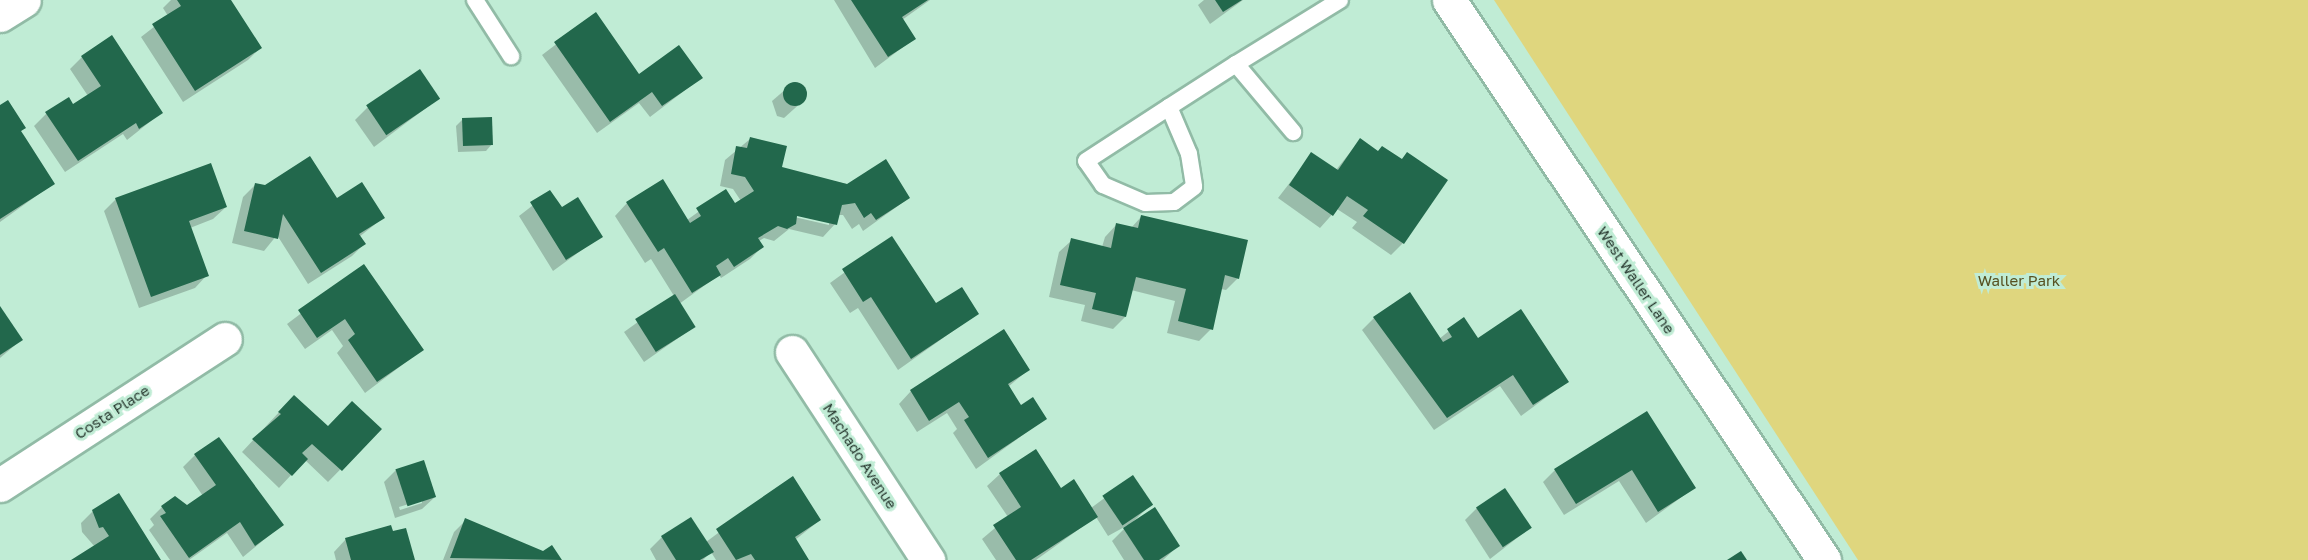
<!DOCTYPE html>
<html>
<head>
<meta charset="utf-8">
<style>
  body { margin:0 }
  #map { position:relative; width:2308px; height:560px; overflow:hidden; background:#c0ecd5; font-family:"Golos Text",sans-serif }
  div>[style] { position:absolute }
  [style*='--x'] { left:calc(var(--x)*1px); top:calc(var(--y)*1px); width:calc(var(--w)*1px); rotate:calc(var(--a)*1deg) }
  .green>* { inset:0; background:#dfd67e }
  .shadow>* { inset:0; background:#0003 }
  .building>* { inset:0; background:#22684c; transform-origin:0 0 }
  .round { border-radius:50% }
  .roads { filter:drop-shadow(2px 0 #91bba6) drop-shadow(-2px 0 #91bba6) drop-shadow(0 2px #91bba6) drop-shadow(0 -2px #91bba6) }
  .service>* { height:16px; margin:-8px; padding:0 8px; transform-origin:8px; border-radius:8px; background:#fff }
  .minor>* { height:33px; margin:-16.5px; padding:0 16.5px; transform-origin:16.5px; border-radius:16.5px; background:#fff }
  span { translate:-50% -50%; white-space:nowrap; text-align:center; line-height:1.15; -webkit-text-stroke:6px #c0ecd5; paint-order:stroke }
  .street-label { font-size:15px; color:#293a31 }
  .park-label { font-size:15px; color:#575121 }
</style>
</head>
<body>
<div id="map">
  <div class="green">
    <i style="clip-path:polygon(1494px 0,2308px 0,2308px 560px,1858px 560px)"></i>
  </div>
  <div class="shadow">
    <i style="clip-path:polygon(171px 0,229px 0,260px 48px,248px 60px,183px 102px,141px 37px,168px 16px,163px 8px)"></i>
    <i style="clip-path:polygon(834px 0,930px 0,902px 20px,914px 39px,875px 68px)"></i>
    <i style="clip-path:polygon(1204px 0,1243px 0,1210px 24px,1198px 5px)"></i>
    <i style="clip-path:polygon(596px 14px,639px 76px,701px 78px,650px 117px,639px 103px,597px 133px,542px 55px)"></i>
    <i style="clip-path:polygon(82px 57px,161px 113px,127px 140px,123px 134px,65px 172px,34px 126px,46px 114px,72px 106px,88px 96px,70px 69px)"></i>
    <i style="clip-path:polygon(794px 82px,806px 93px,804px 100px,784px 118px,777px 116px,772px 101px)"></i>
    <i style="clip-path:polygon(438px 99px,374px 147px,355px 120px,367px 108px)"></i>
    <i style="clip-path:polygon(0 107px,24px 128px,20px 132px,53px 184px,0 222px)"></i>
    <i style="clip-path:polygon(462px 120px,492px 144px,486px 151px,458px 152px,456px 126px)"></i>
    <i style="clip-path:polygon(evenodd,750px 139px,780px 169px,909px 198px,863px 231px,859px 224px,852px 229px,843px 215px,838px 215px,835px 224px,823px 237px,789px 229px,774px 241px,764px 238px,759px 241px,762px 247px,750px 259px,721px 278px,719px 275px,679px 304px,694px 327px,644px 362px,624px 332px,674px 296px,651px 259px,645px 263px,615px 216px,627px 203px,687px 220px,726px 192px,734px 205px,741px 201px,733px 189px,720px 186px,725px 160px,750px 139px,790px 213px,829px 222px,829px 225px,790px 216px,790px 213px)"></i>
    <i style="clip-path:polygon(1360px 140px,1378px 152px,1401px 160px,1407px 154px,1403px 243px,1391px 255px,1352px 228px,1357px 222px,1337px 209px,1320px 228px,1278px 198px,1312px 154px,1336px 170px)"></i>
    <i style="clip-path:polygon(255px 185px,336px 200px,383px 218px,359px 237px,364px 244px,352px 256px,308px 284px,277px 235px,264px 251px,232px 243px,243px 197px)"></i>
    <i style="clip-path:polygon(550px 192px,561px 209px,601px 236px,553px 271px,519px 216px)"></i>
    <i style="clip-path:polygon(116px 199px,226px 207px,213px 219px,190px 228px,207px 275px,195px 288px,139px 308px,104px 211px)"></i>
    <i style="clip-path:polygon(1141px 217px,1238px 278px,1226px 290px,1221px 289px,1211px 329px,1199px 341px,1167px 333px,1175px 301px,1131px 290px,1125px 317px,1113px 329px,1081px 321px,1085px 305px,1049px 297px,1059px 252px,1072px 240px,1102px 247px,1105px 237px,1117px 224px,1131px 228px)"></i>
    <i style="clip-path:polygon(892px 238px,936px 306px,977px 314px,898px 370px,858px 308px,850px 313px,830px 283px)"></i>
    <i style="clip-path:polygon(364px 266px,422px 350px,365px 393px,337px 353px,343px 346px,332px 330px,305px 349px,287px 324px)"></i>
    <i style="clip-path:polygon(0 309px,21px 340px,0 358px)"></i>
    <i style="clip-path:polygon(1374px 318px,1439px 339px,1464px 319px,1477px 340px,1567px 382px,1521px 416px,1500px 386px,1434px 430px,1362px 330px)"></i>
    <i style="clip-path:polygon(1004px 332px,1028px 370px,1008px 387px,1021px 407px,1045px 419px,976px 469px,953px 433px,957px 429px,947px 413px,917px 432px,899px 404px,911px 391px)"></i>
    <i style="clip-path:polygon(282px 409px,328px 428px,380px 429px,328px 482px,305px 460px,279px 488px,242px 452px)"></i>
    <i style="clip-path:polygon(1647px 413px,1694px 488px,1646px 523px,1619px 481px,1564px 515px,1543px 482px,1555px 470px)"></i>
    <i style="clip-path:polygon(195px 455px,282px 525px,243px 557px,227px 533px,189px 560px,170px 560px,149px 530px,154px 525px,150px 519px,162px 507px,187px 507px,203px 496px,183px 467px)"></i>
    <i style="clip-path:polygon(evenodd,396px 470px,435px 497px,422px 509px,395px 518px,384px 482px,396px 470px,422px 500px,422px 503px,400px 510px,399px 507px,422px 500px)"></i>
    <i style="clip-path:polygon(1000px 474px,1061px 490px,1091px 508px,1133px 477px,1151px 504px,1134px 521px,1178px 546px,1163px 560px,1124px 560px,1112px 541px,1128px 525px,1108px 536px,1096px 517px,1036px 560px,996px 560px,982px 539px,1008px 517px,987px 486px)"></i>
    <i style="clip-path:polygon(792px 478px,820px 520px,795px 540px,807px 560px,716px 560px,711px 552px,703px 560px,656px 560px,650px 549px,662px 537px,706px 542px)"></i>
    <i style="clip-path:polygon(1477px 508px,1530px 528px,1490px 559px,1465px 520px)"></i>
    <i style="clip-path:polygon(93px 511px,160px 560px,74px 560px,95px 547px,82px 532px,81px 523px)"></i>
    <i style="clip-path:polygon(466px 520px,544px 553px,551px 547px,560px 560px,443px 560px,454px 532px)"></i>
    <i style="clip-path:polygon(392px 533px,413px 560px,336px 560px,334px 552px,346px 539px)"></i>
  </div>
  <div class="building">
    <i style="clip-path:polygon(177px 0,231px 0,262px 48px,195px 91px,152px 24px,181px 6px)"></i>
    <i style="clip-path:polygon(851px 0,928px 0,902px 17px,916px 39px,888px 57px)"></i>
    <i style="clip-path:polygon(1215px 0,1242px 0,1223px 12px)"></i>
    <i style="clip-path:polygon(596px 12px,639px 74px,679px 45px,703px 78px,662px 106px,652px 92px,610px 122px,554px 42px)"></i>
    <i style="clip-path:polygon(112px 35px,163px 113px,139px 129px,136px 123px,78px 161px,45px 112px,69px 97px,73px 104px,101px 86px,81px 56px)"></i>
    <i style="left:420px;top:69px;width:36px;height:65px;rotate:56deg"></i>
    <i class="round" style="left:783px;top:82px;width:24px;height:24px"></i>
    <i style="clip-path:polygon(8px 100px,26px 128px,21px 131px,25px 137px,55px 184px,0 219px,0 105px)"></i>
    <i style="left:492px;top:117px;width:28px;height:30px;rotate:88deg"></i>
    <i style="clip-path:polygon(750px 137px,787px 146px,782px 167px,847px 184px,886px 159px,910px 198px,876px 220px,871px 213px,864px 218px,855px 203px,842px 205px,837px 225px,797px 216px,796px 224px,787px 229px,778px 226px,758px 238px,764px 247px,734px 267px,728px 258px,716px 266px,721px 275px,692px 293px,664px 248px,658px 252px,626px 202px,663px 179px,690px 223px,701px 216px,696px 208px,726px 189px,735px 203px,754px 191px,745px 177px,731px 174px,736px 146px,747px 148px)"></i>
    <i style="clip-path:polygon(1360px 138px,1378px 151px,1382px 146px,1402px 159px,1407px 152px,1448px 180px,1404px 244px,1363px 216px,1368px 210px,1347px 196px,1333px 216px,1289px 185px,1311px 152px,1338px 170px)"></i>
    <i style="clip-path:polygon(310px 156px,337px 198px,362px 182px,385px 218px,359px 234px,366px 244px,321px 273px,283px 214px,278px 239px,244px 231px,255px 183px,265px 185px)"></i>
    <i style="clip-path:polygon(211px 163px,227px 207px,189px 221px,209px 276px,151px 297px,115px 198px)"></i>
    <i style="clip-path:polygon(550px 190px,562px 207px,578px 197px,603px 237px,566px 260px,530px 202px)"></i>
    <i style="clip-path:polygon(1141px 215px,1248px 240px,1239px 279px,1225px 275px,1213px 330px,1178px 321px,1186px 289px,1136px 277px,1126px 317px,1092px 309px,1096px 293px,1060px 285px,1071px 238px,1111px 248px,1116px 223px,1138px 228px)"></i>
    <i style="clip-path:polygon(892px 236px,936px 303px,962px 287px,979px 314px,911px 359px,871px 297px,863px 302px,842px 269px)"></i>
    <i style="clip-path:polygon(364px 264px,424px 350px,377px 382px,348px 340px,355px 334px,345px 319px,317px 338px,298px 310px)"></i>
    <i style="clip-path:polygon(1410px 292px,1443px 342px,1452px 337px,1447px 329px,1464px 317px,1478px 338px,1521px 309px,1569px 382px,1533px 405px,1513px 375px,1447px 418px,1373px 317px)"></i>
    <i style="left:675px;top:294px;width:39px;height:47px;rotate:58deg"></i>
    <i style="clip-path:polygon(0 306px,23px 340px,0 355px)"></i>
    <i style="clip-path:polygon(1004px 329px,1030px 370px,1008px 384px,1021px 405px,1033px 397px,1047px 419px,988px 458px,964px 420px,969px 417px,959px 402px,929px 421px,910px 390px)"></i>
    <i style="clip-path:polygon(294px 395px,328px 426px,352px 401px,382px 429px,342px 471px,312px 444px,302px 453px,308px 459px,292px 476px,252px 439px,281px 414px,278px 412px)"></i>
    <i style="clip-path:polygon(1647px 411px,1696px 488px,1658px 512px,1632px 470px,1576px 504px,1554px 469px)"></i>
    <i style="clip-path:polygon(219px 437px,284px 525px,255px 546px,240px 522px,189px 558px,160px 516px,166px 513px,161px 506px,175px 496px,187px 505px,216px 485px,194px 454px)"></i>
    <i style="clip-path:polygon(1036px 449px,1061px 488px,1074px 479px,1098px 517px,1031px 560px,1016px 560px,993px 525px,1021px 507px,999px 473px)"></i>
    <i style="left:424px;top:460px;width:39px;height:30px;rotate:72deg"></i>
    <i style="left:1133px;top:475px;width:36px;height:37px;rotate:56deg"></i>
    <i style="clip-path:polygon(793px 476px,821px 520px,795px 537px,809px 560px,755px 560px,751px 554px,736px 560px,716px 529px)"></i>
    <i style="left:1505px;top:488px;width:48px;height:35px;rotate:56deg"></i>
    <i style="clip-path:polygon(119px 493px,161px 560px,71px 560px,109px 536px,103px 527px,99px 528px,92px 510px)"></i>
    <i style="clip-path:polygon(1155px 507px,1180px 546px,1159px 560px,1144px 560px,1123px 528px)"></i>
    <i style="clip-path:polygon(691px 517px,714px 552px,700px 560px,676px 560px,661px 536px)"></i>
    <i style="clip-path:polygon(465px 518px,543px 551px,552px 545px,562px 560px,450px 558px)"></i>
    <i style="clip-path:polygon(391px 525px,393px 531px,406px 528px,415px 560px,351px 560px,345px 538px)"></i>
    <i style="clip-path:polygon(1741px 551px,1747px 560px,1727px 560px)"></i>
  </div>
  <div class="roads">
    <div class="service">
      <i style="--x:475;--y:0;--w:67;--a:57.3"></i>
      <i style="--x:1236;--y:64;--w:89;--a:50"></i>
      <i style="--x:1169;--y:107;--w:51;--a:66.9"></i>
      <i style="--x:1189;--y:154;--w:33;--a:81"></i>
      <i style="--x:1194;--y:187;--w:25;--a:143"></i>
      <i style="--x:1174;--y:202;--w:29;--a:178"></i>
      <i style="--x:1145;--y:203;--w:46;--a:-156.8"></i>
      <i style="--x:1103;--y:185;--w:29;--a:-125"></i>
      <i style="--x:1086;--y:161;--w:99;--a:-33"></i>
      <i style="--x:1169;--y:107;--w:80;--a:-32.7"></i>
      <i style="--x:1236;--y:64;--w:122;--a:-31.6"></i>
    </div>
    <div class="minor">
      <i style="--x:1449;--y:0;--w:674;--a:56.19"></i>
      <i style="--x:0;--y:15;--w:28;--a:-32"></i>
      <i style="--x:792;--y:352;--w:249;--a:56.8"></i>
      <i style="--x:0;--y:485;--w:268;--a:-33"></i>
    </div>
  </div>
  <div class="street-label">
    <span style="left:1636px;top:280px;rotate:56deg">West Waller Lane</span>
    <span style="left:112px;top:412px;rotate:-33deg">Costa Place</span>
    <span style="left:860px;top:456px;rotate:57deg">Machado Avenue</span>
  </div>
  <div class="park-label">
    <span style="left:2019px;top:281px">Waller Park</span>
  </div>
</div>
</body>
</html>
